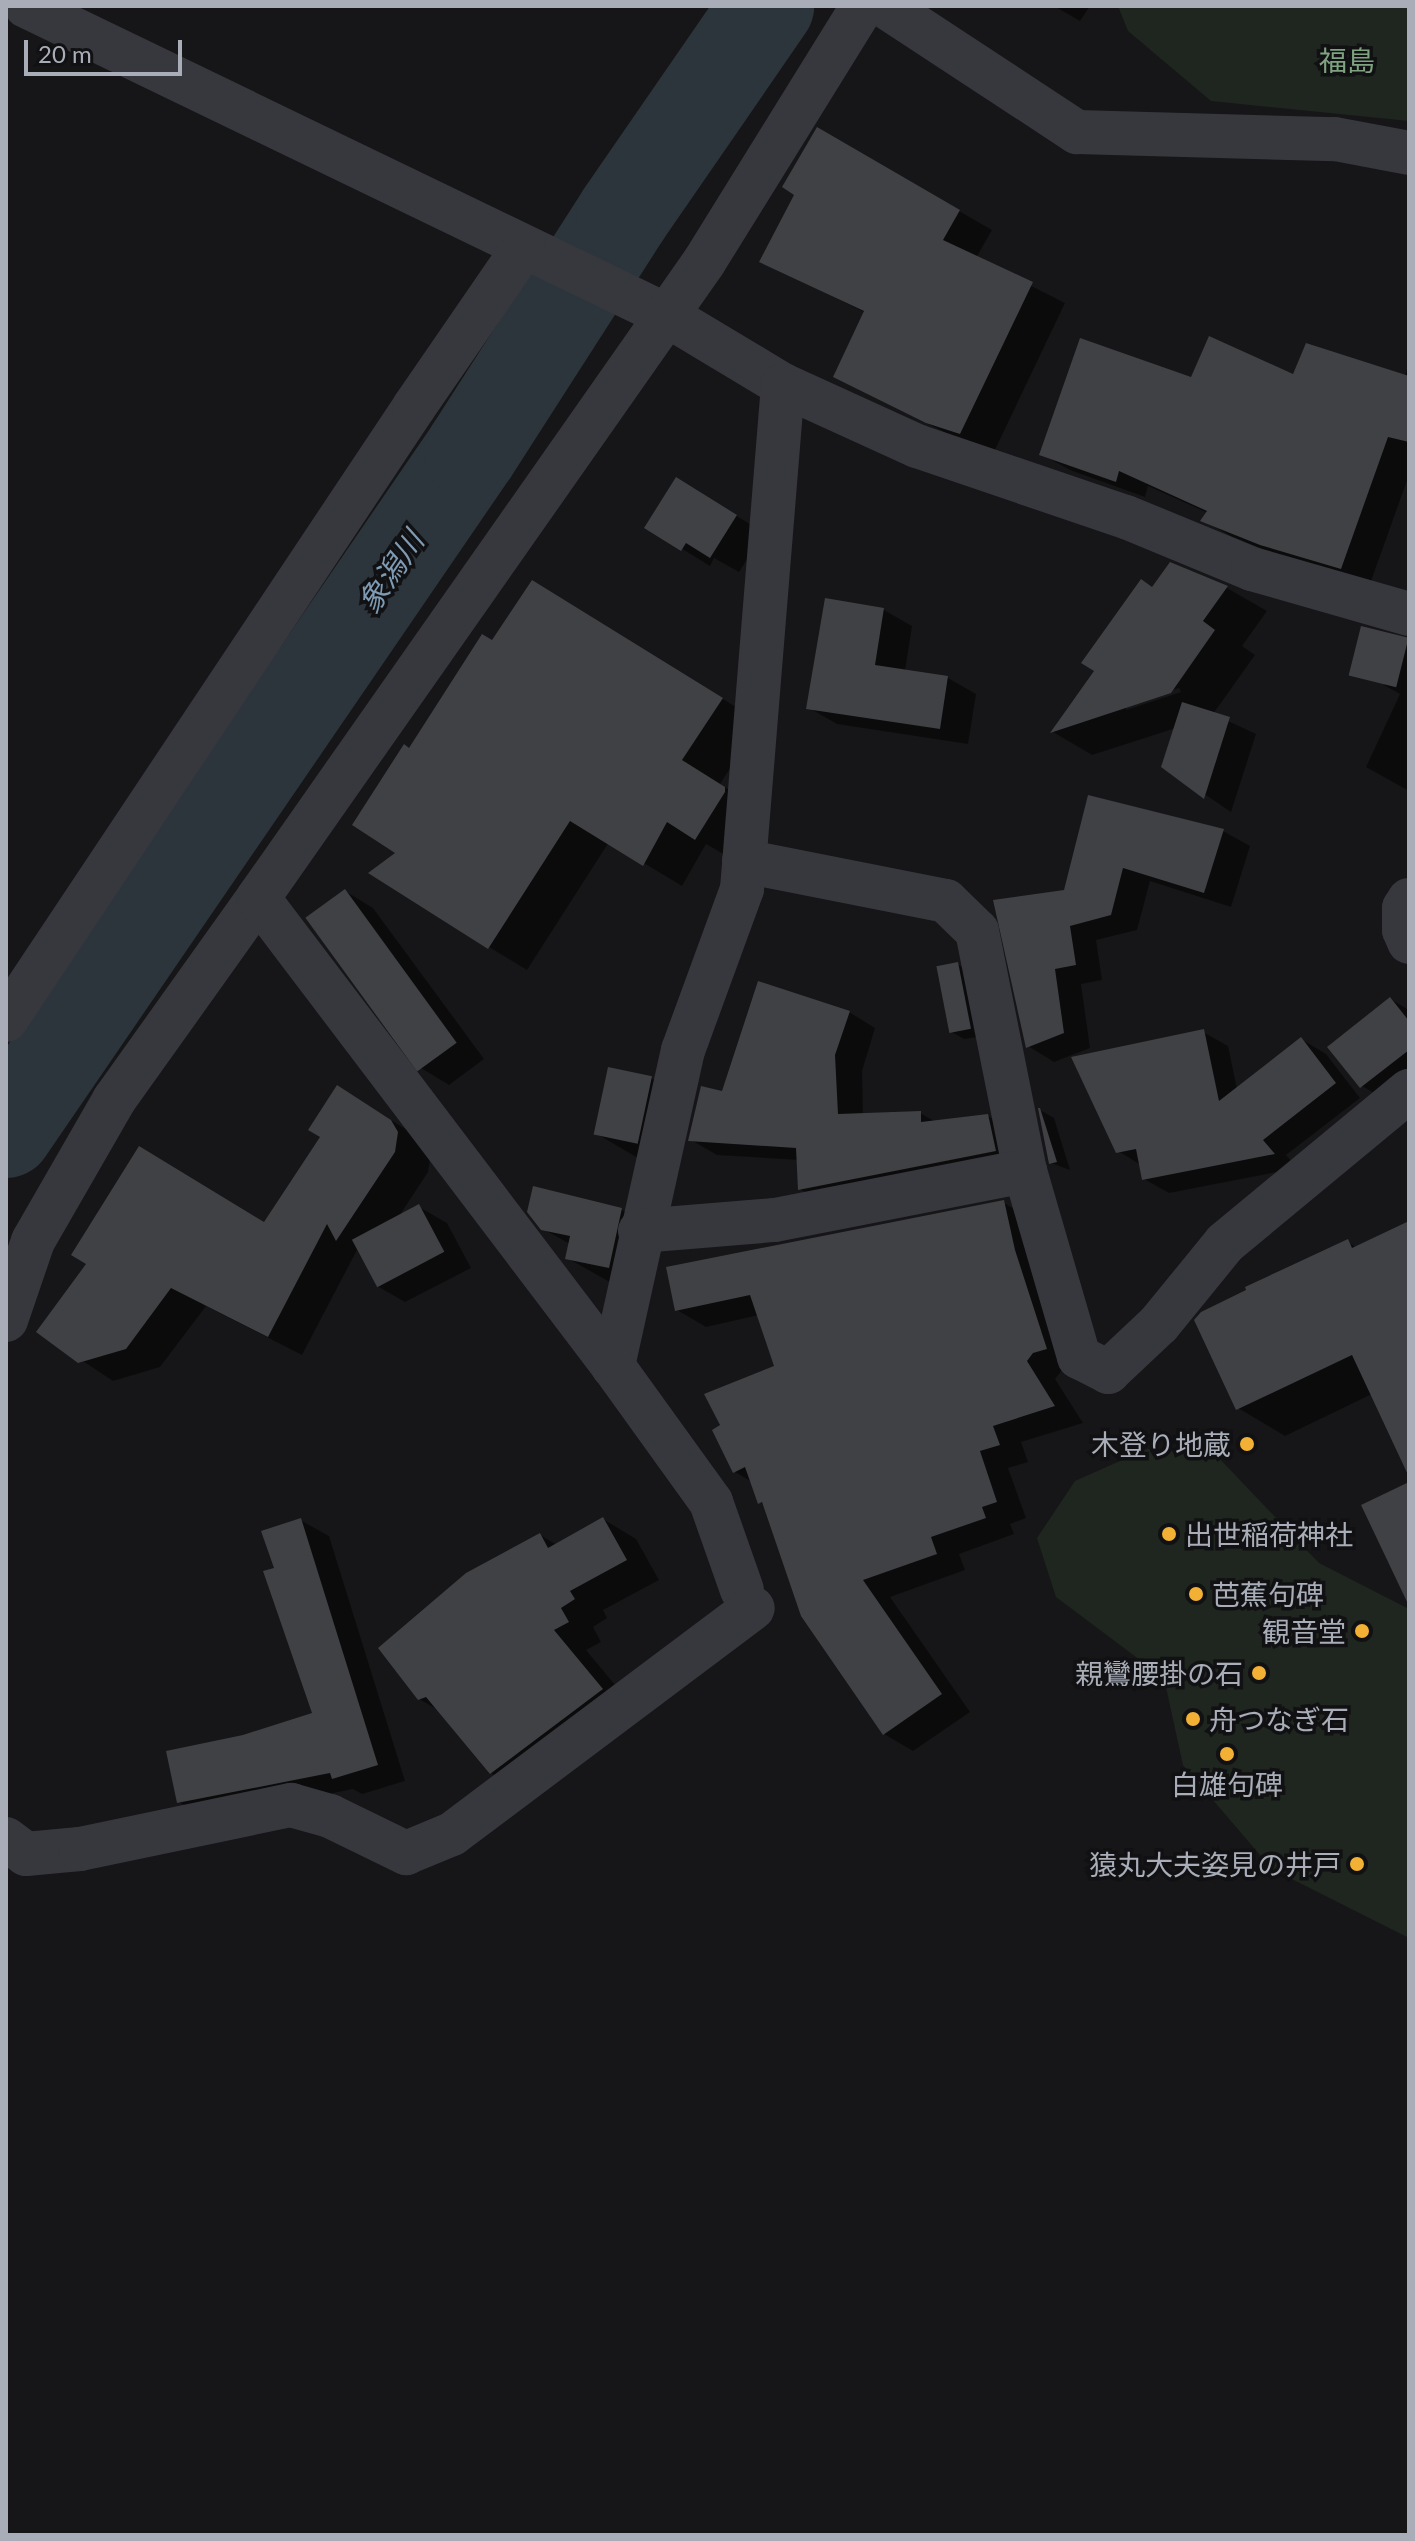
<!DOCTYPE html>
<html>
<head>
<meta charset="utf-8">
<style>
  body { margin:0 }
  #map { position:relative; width:1415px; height:2541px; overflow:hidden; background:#161618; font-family:Lato,"Noto Sans JP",sans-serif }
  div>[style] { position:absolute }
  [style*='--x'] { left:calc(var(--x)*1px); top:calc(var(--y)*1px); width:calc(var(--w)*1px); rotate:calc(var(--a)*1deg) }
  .green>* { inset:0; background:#1e261f }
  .shadow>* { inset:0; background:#0007 }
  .river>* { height:94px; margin:-47px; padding:0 47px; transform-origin:47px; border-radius:47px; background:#2c353c }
  .building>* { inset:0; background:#404145; transform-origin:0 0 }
  .minor>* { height:44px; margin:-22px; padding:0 22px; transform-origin:22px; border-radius:22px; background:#37383d }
  .dots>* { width:22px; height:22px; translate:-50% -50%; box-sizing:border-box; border:4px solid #111113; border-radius:50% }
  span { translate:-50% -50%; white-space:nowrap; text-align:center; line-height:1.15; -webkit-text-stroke:7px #111113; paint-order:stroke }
  .park-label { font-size:28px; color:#7fa381 }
  .poi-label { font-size:28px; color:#a8adb8 }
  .right { translate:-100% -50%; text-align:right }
  .left { translate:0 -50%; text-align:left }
  .water-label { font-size:30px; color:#7f9bb3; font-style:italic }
  .frame { position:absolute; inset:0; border:8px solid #a8adb8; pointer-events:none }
  .scale { position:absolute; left:24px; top:40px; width:158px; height:36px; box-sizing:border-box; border:4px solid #a8adb8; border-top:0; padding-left:10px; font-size:24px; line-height:28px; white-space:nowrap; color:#a8adb8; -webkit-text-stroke:6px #111113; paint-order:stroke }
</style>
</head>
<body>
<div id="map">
  <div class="green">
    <i style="clip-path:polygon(1118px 6px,1409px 6px,1409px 121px,1211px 101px,1128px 31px)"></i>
    <i style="clip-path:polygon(1147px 1449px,1216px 1455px,1319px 1563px,1409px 1609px,1409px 1938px,1272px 1869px,1183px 1765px,1164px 1678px,1056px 1597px,1037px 1538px,1075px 1481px)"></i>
  </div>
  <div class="shadow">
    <i style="clip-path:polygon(1054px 6px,1090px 6px,1080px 21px)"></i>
    <i style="clip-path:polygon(818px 130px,992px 230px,976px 258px,1065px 303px,994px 452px,952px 436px,835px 376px,866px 313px,762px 261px,797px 194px)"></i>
    <i style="clip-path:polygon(1409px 361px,1409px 475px,1370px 584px,1291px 561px,1231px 536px,1203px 520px,1208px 513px,1148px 486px,1145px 497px,1070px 470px,1041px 454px,1192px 379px,1405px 377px)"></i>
    <i style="clip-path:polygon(705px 496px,764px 533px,739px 572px,714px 558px,710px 566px,647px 527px)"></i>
    <i style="clip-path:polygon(evenodd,1171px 565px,1227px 588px,1267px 611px,1242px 646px,1255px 655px,1213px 714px,1256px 734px,1231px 812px,1163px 766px,1176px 728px,1092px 755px,1053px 732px,1171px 565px,1179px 688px,1181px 692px,1126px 710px,1126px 705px,1179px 688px)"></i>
    <i style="clip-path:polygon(826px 600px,884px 610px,912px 626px,905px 671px,948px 678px,976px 694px,968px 744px,837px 724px,809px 708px)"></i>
    <i style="clip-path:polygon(571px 605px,760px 722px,720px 784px,763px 811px,734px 860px,706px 844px,682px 886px,609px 842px,527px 970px,489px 947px,399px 853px,410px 750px,493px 643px)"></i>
    <i style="clip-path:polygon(1401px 639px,1409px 640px,1409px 791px,1366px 767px,1400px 694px,1384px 685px)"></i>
    <i style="clip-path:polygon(1090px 798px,1223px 831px,1250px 846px,1231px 907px,1150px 881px,1137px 930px,1096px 940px,1102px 980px,1081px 984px,1090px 1048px,1054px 1062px,1028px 1046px)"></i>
    <i style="clip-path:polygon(345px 891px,373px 908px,484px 1059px,449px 1085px,421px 1068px)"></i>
    <i style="clip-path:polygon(957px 964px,971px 972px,984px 1036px,964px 1039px,950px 1031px)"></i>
    <i style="clip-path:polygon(1390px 999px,1409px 1010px,1409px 1087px,1390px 1102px,1362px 1086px)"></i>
    <i style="clip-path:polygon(849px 1012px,875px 1028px,862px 1071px,863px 1115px,920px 1113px,936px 1122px,988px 1116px,1014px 1132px,1021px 1166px,826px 1204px,800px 1189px,799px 1160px,717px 1155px,691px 1140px,724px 1093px)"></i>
    <i style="clip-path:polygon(1203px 1032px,1228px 1046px,1237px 1089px,1301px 1039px,1326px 1054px,1360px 1098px,1286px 1155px,1297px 1168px,1169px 1193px,1144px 1179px,1141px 1165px,1118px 1151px)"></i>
    <i style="clip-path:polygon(651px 1078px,692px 1101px,638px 1158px,597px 1134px)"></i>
    <i style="clip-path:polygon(337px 1087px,425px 1141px,431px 1153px,428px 1172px,398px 1218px,419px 1207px,447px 1223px,471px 1268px,405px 1302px,377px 1286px,357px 1250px,302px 1355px,206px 1306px,160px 1367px,113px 1381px,39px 1332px,265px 1224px,322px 1136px)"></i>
    <i style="clip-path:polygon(1040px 1110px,1054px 1118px,1070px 1170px,1051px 1163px)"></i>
    <i style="clip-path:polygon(534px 1188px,622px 1210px,662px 1234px,650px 1290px,608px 1281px,567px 1258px,570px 1244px,543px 1229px)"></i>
    <i style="clip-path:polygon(1004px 1203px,1033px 1220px,1063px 1369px,1055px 1379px,1083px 1423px,1021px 1442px,1028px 1462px,1008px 1468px,1026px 1518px,1010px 1524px,1014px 1534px,959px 1554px,965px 1570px,890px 1597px,970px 1712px,913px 1751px,884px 1734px,765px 1506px,760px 1502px,752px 1482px,735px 1472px,777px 1368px,759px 1315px,706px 1327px,677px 1310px)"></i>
    <i style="clip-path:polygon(1409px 1223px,1409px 1473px,1372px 1394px,1285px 1436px,1238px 1408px,1347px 1242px,1358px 1248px)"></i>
    <i style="clip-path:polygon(603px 1519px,636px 1539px,659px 1580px,603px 1610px,607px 1618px,593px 1627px,601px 1642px,586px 1650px,635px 1709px,524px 1792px,491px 1773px,440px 1711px,419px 1699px,540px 1535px,557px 1545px)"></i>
    <i style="clip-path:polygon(300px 1520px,329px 1536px,405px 1781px,362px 1794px,353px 1789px,207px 1818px,179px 1802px,243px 1736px,314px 1714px)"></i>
  </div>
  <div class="river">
    <i style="--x:6;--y:1131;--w:823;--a:-55.6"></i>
    <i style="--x:471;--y:452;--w:282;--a:-57.3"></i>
    <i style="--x:623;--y:215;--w:254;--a:-55.4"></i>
  </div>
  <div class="building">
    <i style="clip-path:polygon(817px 127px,960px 210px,943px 240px,1033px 282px,960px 434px,926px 423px,833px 377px,864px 311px,759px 262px,794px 195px,782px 187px)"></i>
    <i style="clip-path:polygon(1209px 336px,1293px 374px,1306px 343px,1409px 376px,1409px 442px,1388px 437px,1341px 569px,1260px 545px,1200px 521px,1207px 511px,1119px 471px,1116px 482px,1039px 455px,1080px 338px,1191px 377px)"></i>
    <i style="clip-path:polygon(676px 477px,737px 515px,710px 558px,686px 543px,681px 551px,644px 528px)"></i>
    <i style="clip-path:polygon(1170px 562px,1228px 586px,1203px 621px,1215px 630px,1171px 693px,1050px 733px,1094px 671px,1081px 663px,1141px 579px,1152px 587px)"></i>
    <i style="clip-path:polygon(532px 580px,723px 698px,682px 760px,725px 787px,725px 792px,695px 840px,667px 822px,643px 866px,570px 821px,488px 949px,368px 873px,395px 853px,352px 825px,404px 744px,409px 748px,482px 634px,492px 640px)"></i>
    <i style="clip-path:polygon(825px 598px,884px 608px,875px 665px,948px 676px,940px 729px,806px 709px)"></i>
    <i style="left:1361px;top:626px;width:49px;height:51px;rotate:14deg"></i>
    <i style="clip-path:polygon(1182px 702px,1230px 717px,1204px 799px,1161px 767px)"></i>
    <i style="clip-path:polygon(1088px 795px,1224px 829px,1204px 893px,1123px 868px,1111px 915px,1070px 926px,1076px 965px,1055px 969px,1064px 1033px,1026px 1048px,993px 900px,1064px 890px)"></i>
    <i style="left:345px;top:889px;width:190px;height:49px;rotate:54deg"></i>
    <i style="left:958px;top:962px;width:68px;height:22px;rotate:79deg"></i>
    <i style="clip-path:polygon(758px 981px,850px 1011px,835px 1055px,838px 1114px,921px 1111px,921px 1122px,988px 1114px,996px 1151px,798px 1190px,796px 1148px,688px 1141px,701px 1086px,722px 1091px)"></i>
    <i style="clip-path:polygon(1390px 997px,1409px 1021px,1409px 1050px,1360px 1088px,1327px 1047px)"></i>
    <i style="clip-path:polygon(1204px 1029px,1219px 1101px,1301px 1037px,1336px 1083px,1263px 1140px,1275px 1154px,1142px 1180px,1136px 1149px,1116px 1153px,1071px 1057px)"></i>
    <i style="left:608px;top:1067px;width:45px;height:69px;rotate:12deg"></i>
    <i style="clip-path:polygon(337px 1085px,391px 1120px,398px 1132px,395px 1152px,336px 1241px,327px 1224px,268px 1337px,171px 1288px,126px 1349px,78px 1363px,36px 1332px,86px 1264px,71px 1255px,139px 1146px,264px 1222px,320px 1137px,308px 1130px)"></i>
    <i style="clip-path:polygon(1038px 1108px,1040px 1108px,1057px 1162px,1049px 1164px)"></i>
    <i style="clip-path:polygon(533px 1186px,622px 1208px,609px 1268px,565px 1259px,570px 1236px,541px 1230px,527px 1212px)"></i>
    <i style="clip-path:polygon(1004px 1200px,1015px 1250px,1047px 1349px,1033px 1353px,1027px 1361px,1055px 1406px,993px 1426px,1000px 1445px,980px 1451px,997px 1502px,982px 1507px,986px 1518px,931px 1537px,937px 1554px,863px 1580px,942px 1694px,883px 1735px,801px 1616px,762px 1502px,758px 1504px,745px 1467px,733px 1473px,712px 1430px,720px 1425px,704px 1394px,774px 1366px,750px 1295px,675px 1311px,666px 1267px)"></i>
    <i style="left:419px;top:1204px;width:54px;height:76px;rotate:62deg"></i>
    <i style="clip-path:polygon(1409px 1221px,1409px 1477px,1352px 1355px,1236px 1410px,1194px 1320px,1201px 1312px,1246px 1290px,1245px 1287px,1348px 1239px,1352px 1248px)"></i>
    <i style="clip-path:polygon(1409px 1482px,1409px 1606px,1361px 1505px)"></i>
    <i style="clip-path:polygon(603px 1517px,627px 1560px,570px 1591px,575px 1599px,561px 1608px,569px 1622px,554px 1630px,603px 1689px,490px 1774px,426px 1697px,418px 1700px,378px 1648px,466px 1573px,540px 1533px,548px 1548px)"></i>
    <i style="clip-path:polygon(301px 1518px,378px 1765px,332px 1779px,330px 1773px,177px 1803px,166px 1751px,243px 1735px,312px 1713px,263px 1571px,274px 1568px,261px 1531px)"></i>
  </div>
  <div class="minor">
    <i style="--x:26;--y:6;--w:713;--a:25.77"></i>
    <i style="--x:668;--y:316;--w:134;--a:31"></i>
    <i style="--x:783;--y:385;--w:506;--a:94.65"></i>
    <i style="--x:742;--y:889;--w:171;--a:110.1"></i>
    <i style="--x:683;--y:1050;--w:324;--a:102.5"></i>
    <i style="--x:613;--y:1366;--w:168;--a:54.2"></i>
    <i style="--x:711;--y:1502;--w:93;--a:70.6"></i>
    <i style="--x:885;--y:6;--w:230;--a:33.3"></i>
    <i style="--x:1077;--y:132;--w:258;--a:1.6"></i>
    <i style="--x:1335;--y:139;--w:75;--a:10.7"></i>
    <i style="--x:783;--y:385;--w:147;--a:24.5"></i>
    <i style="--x:917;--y:446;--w:221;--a:18.8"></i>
    <i style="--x:1126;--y:517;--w:136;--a:22.4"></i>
    <i style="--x:1252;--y:569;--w:163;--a:16"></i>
    <i style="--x:744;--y:861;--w:206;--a:11.2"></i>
    <i style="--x:946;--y:901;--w:43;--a:44.1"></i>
    <i style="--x:977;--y:931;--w:245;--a:78.7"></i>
    <i style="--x:1025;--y:1171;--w:194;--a:73.8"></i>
    <i style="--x:1079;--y:1357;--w:33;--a:27"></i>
    <i style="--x:1108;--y:1372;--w:70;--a:-43.3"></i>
    <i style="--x:1159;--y:1324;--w:104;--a:-50.8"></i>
    <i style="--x:1225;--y:1243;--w:239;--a:-39.6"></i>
    <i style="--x:1409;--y:900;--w:9;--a:122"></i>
    <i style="--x:1404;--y:908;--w:22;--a:90"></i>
    <i style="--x:1404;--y:930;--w:13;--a:67"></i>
    <i style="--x:6;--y:1020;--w:736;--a:-56.35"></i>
    <i style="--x:414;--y:407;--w:194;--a:-55.5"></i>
    <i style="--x:640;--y:1231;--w:135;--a:-4.7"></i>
    <i style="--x:775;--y:1220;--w:255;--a:-11.1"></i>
    <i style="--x:6;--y:1320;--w:83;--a:-71.1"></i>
    <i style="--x:33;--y:1241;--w:163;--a:-60.1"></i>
    <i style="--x:114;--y:1100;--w:248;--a:-54.5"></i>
    <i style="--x:613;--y:1366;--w:587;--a:-127.18"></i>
    <i style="--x:258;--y:898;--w:777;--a:-54.96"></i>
    <i style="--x:704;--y:262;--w:301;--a:-58.2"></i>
    <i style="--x:6;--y:1839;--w:25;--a:37"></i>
    <i style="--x:26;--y:1854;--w:54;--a:-5.3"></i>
    <i style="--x:80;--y:1849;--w:216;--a:-11.8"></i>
    <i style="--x:291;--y:1805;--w:41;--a:15.8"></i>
    <i style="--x:330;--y:1816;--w:85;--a:26"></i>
    <i style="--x:406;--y:1853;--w:50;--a:-22.4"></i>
    <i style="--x:452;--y:1834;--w:376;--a:-36.9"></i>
  </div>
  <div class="dots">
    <i style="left:1247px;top:1444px;background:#f2b134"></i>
    <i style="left:1169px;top:1534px;background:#f2b134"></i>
    <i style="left:1196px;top:1594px;background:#f2b134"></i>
    <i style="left:1362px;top:1631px;background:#f2b134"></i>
    <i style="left:1259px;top:1673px;background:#f2b134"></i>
    <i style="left:1193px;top:1719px;background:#f2b134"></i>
    <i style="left:1227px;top:1754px;background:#f2b134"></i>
    <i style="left:1357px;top:1864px;background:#f2b134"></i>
  </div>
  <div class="park-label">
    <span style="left:1347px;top:60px">福島</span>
  </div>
  <div class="poi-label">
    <span class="right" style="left:1231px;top:1444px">木登り地蔵</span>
    <span class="left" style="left:1185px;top:1534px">出世稲荷神社</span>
    <span class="left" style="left:1212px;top:1594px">芭蕉句碑</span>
    <span class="right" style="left:1346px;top:1631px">観音堂</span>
    <span class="right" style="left:1243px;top:1673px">親鸞腰掛の石</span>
    <span class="left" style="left:1209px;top:1719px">舟つなぎ石</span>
    <span style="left:1227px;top:1784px">白雄句碑</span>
    <span class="right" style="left:1341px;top:1864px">猿丸大夫姿見の井戸</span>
  </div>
  <div class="water-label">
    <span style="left:390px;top:571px;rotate:-56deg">象潟川</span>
  </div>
  <div class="frame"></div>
  <div class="scale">20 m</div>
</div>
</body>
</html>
